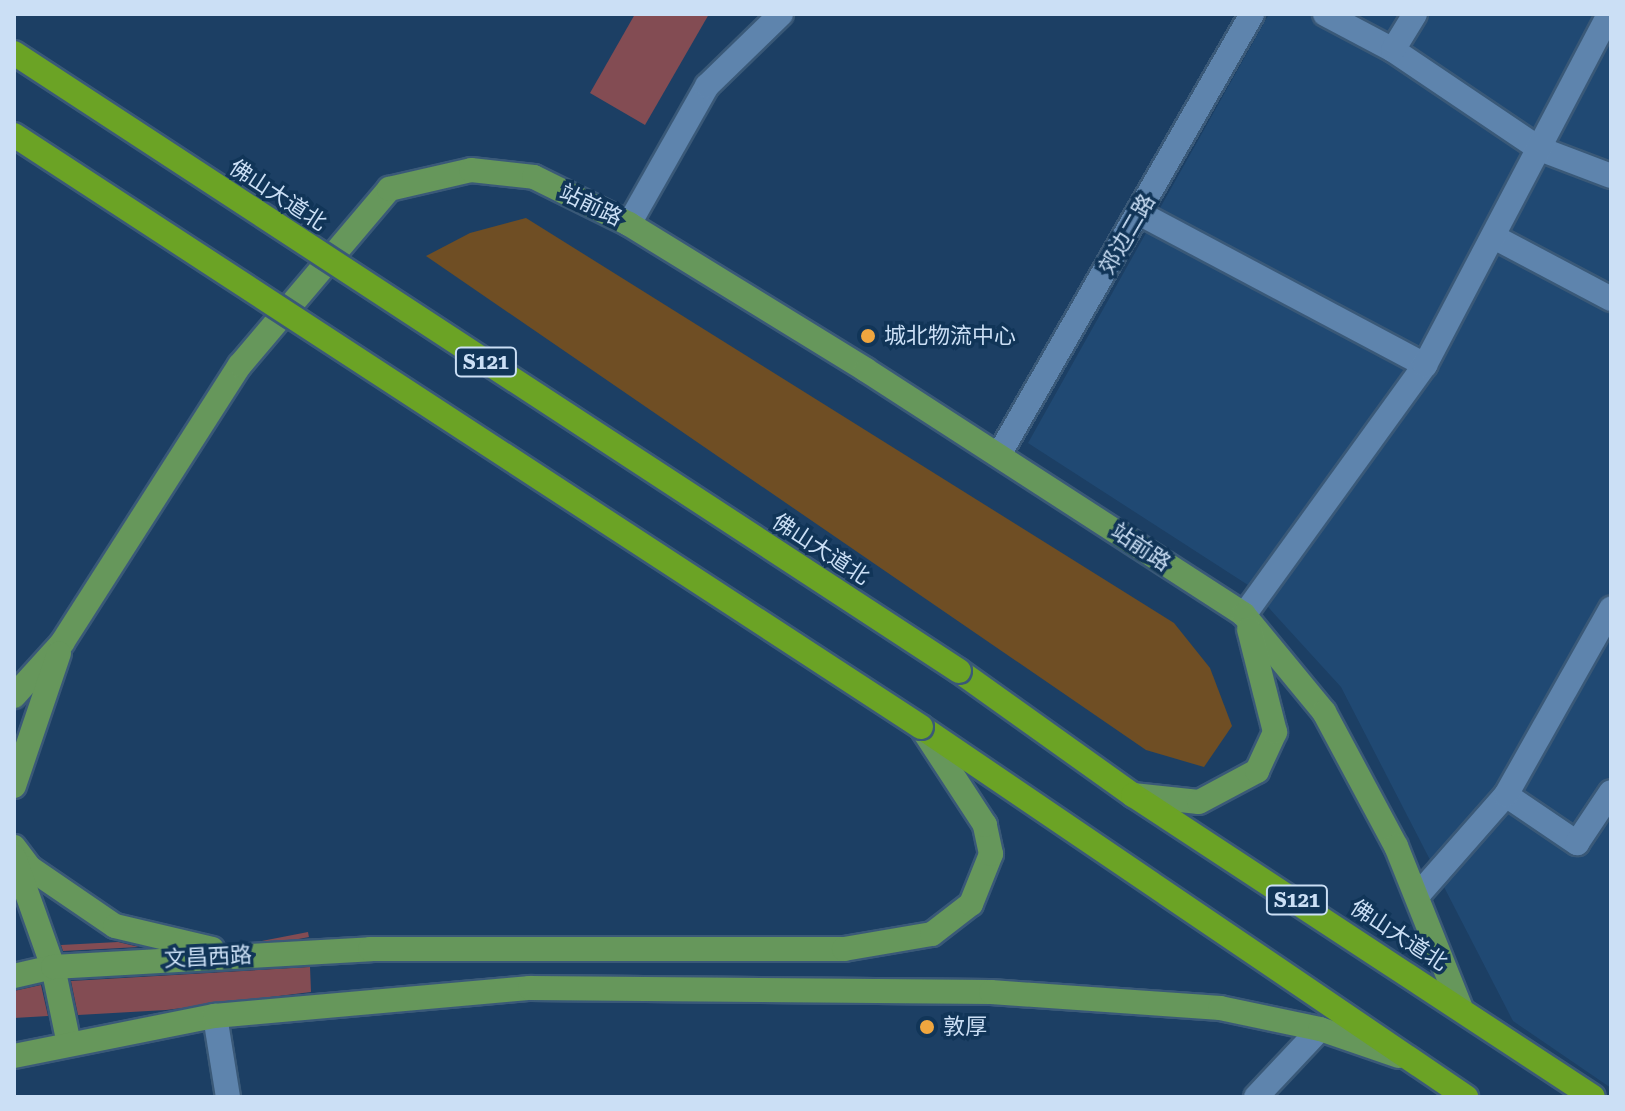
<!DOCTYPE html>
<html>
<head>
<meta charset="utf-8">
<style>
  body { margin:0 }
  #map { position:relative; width:1625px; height:1111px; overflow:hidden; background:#1c3f64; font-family:"Roboto Serif","Noto Sans SC",serif }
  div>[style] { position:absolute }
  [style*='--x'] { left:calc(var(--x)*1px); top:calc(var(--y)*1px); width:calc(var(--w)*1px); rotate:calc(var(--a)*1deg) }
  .built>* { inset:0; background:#204973 }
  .green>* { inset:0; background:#6f4e24 }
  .building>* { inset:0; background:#834c53; transform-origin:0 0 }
  .roads { filter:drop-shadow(2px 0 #3a5978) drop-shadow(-2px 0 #3a5978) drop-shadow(0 2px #3a5978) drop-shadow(0 -2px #3a5978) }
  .minor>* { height:24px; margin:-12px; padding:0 12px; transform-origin:12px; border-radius:12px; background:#5e84ad }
  .major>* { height:24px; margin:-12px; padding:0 12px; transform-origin:12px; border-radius:12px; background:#66975b }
  .highway>* { height:24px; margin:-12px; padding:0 12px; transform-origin:12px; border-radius:12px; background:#6ba325 }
  .bridges { filter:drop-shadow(2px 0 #3a5978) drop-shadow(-2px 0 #3a5978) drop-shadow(0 2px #3a5978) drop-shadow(0 -2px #3a5978) }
  .highway-bridge>* { height:24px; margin:-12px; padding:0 12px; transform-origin:12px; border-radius:12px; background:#6ba325 }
  .dots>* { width:22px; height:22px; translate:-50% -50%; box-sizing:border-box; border:4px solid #113558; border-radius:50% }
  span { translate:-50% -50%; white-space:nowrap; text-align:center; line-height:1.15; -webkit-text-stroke:7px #113558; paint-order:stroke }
  .shield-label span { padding:2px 6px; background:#113558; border:2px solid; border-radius:6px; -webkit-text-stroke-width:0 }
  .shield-label { font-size:20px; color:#cbdff5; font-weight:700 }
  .street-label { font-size:22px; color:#cbdff5 }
  .poi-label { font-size:22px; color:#cbdff5 }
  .left { translate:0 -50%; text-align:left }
  .frame { position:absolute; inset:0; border:16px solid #cbdff5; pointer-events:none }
</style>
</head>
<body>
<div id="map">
  <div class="built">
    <i style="clip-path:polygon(1269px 14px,1611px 14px,1611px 1088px,1513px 1021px,1341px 687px,1248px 585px,1028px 443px)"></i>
  </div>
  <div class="green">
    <i style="clip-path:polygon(526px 218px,1174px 623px,1210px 668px,1232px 726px,1204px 767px,1146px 750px,426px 256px,470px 233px)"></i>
  </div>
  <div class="building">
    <i style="clip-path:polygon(635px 14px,709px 14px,645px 125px,590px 93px)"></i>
    <i style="left:308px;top:932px;width:5px;height:88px;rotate:79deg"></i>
    <i style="clip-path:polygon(118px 942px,139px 947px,63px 951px,61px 945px)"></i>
    <i style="clip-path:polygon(310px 967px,311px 992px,166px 1010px,78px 1015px,71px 981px)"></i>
    <i style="clip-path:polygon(41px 985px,48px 1016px,14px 1018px,14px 991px)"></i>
  </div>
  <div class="roads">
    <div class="minor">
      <i style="--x:1325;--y:14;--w:77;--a:27.9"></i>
      <i style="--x:1393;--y:50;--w:177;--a:34"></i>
      <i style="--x:1540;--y:149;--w:76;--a:20.8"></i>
      <i style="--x:1393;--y:50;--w:42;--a:-58.6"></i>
      <i style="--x:1139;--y:213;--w:324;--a:28"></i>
      <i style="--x:629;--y:224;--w:159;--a:-60.5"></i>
      <i style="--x:707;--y:86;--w:103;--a:-44.2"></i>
      <i style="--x:1494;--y:237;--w:132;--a:27.9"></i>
      <i style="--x:1000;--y:453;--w:506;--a:-60.14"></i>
      <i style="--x:1244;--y:615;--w:309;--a:-54.1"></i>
      <i style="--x:1425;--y:365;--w:396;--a:-62.3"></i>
      <i style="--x:1506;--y:795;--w:86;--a:34.1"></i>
      <i style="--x:1577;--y:843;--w:61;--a:-56.3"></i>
      <i style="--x:1418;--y:895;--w:133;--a:-48.7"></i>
      <i style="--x:1506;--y:795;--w:214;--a:-60.6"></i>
      <i style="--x:215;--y:1016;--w:82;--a:80.9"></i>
      <i style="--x:1256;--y:1097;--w:93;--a:-46.7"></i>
    </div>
    <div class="major">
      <i style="--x:14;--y:696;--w:72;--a:-47.8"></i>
      <i style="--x:62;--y:643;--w:330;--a:-57.4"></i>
      <i style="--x:240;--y:365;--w:231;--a:-49.7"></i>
      <i style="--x:389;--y:189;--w:84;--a:-13"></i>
      <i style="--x:471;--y:170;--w:63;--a:6.3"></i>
      <i style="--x:534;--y:177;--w:106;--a:26.3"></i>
      <i style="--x:629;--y:224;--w:278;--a:31.6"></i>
      <i style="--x:866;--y:370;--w:450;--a:32.9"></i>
      <i style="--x:1244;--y:615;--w:126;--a:50.5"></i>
      <i style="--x:1324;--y:712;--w:152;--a:61.8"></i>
      <i style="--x:1396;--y:846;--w:172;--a:68.2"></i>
      <i style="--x:14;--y:786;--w:140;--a:-71.3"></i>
      <i style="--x:1133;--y:795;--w:66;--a:6.1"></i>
      <i style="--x:1199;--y:802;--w:66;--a:-28.1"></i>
      <i style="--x:1257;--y:771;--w:43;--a:-65.2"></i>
      <i style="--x:1275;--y:732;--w:106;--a:-104.2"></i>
      <i style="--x:14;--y:847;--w:26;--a:53"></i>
      <i style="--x:30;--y:868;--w:103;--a:34.3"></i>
      <i style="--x:115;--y:926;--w:100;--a:13.3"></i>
      <i style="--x:14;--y:857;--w:117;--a:70.5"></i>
      <i style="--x:53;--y:967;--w:79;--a:78.3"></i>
      <i style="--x:14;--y:976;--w:40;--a:-13"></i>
      <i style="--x:53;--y:967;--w:318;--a:-3.2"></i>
      <i style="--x:370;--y:949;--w:474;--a:0"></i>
      <i style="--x:844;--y:949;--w:89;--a:-9.7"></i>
      <i style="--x:932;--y:934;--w:49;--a:-37.6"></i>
      <i style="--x:971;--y:904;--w:54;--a:-68.2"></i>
      <i style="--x:991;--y:854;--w:30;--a:-102"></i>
      <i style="--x:985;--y:825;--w:117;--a:-123.1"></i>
      <i style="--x:14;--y:1056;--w:205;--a:-11.3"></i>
      <i style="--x:215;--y:1016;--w:316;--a:-5.1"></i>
      <i style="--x:530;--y:988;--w:461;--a:0.5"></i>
      <i style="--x:991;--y:992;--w:230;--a:4"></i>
      <i style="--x:1220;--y:1008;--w:102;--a:11.9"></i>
      <i style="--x:1320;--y:1029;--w:83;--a:18.9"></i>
    </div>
    <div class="highway">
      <i style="--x:959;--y:671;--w:214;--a:35.5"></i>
      <i style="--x:1133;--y:795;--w:550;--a:33.29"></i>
      <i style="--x:921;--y:727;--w:659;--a:34.17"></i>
    </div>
  </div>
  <div class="bridges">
    <div class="highway-bridge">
      <i style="--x:14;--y:53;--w:1129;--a:33.18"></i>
      <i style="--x:14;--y:135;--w:1083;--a:33.13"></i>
    </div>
  </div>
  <div class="dots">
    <i style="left:868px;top:336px;background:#f0a63f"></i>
    <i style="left:927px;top:1027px;background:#f0a63f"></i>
  </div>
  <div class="shield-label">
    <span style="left:486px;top:362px">S121</span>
    <span style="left:1297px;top:900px">S121</span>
  </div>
  <div class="street-label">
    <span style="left:278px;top:195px;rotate:33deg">佛山大道北</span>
    <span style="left:591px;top:205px;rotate:26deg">站前路</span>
    <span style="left:1127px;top:234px;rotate:-60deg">郊边二路</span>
    <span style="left:1141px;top:547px;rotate:34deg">站前路</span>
    <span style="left:821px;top:549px;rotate:33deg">佛山大道北</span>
    <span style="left:1399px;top:935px;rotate:33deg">佛山大道北</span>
    <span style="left:208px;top:957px;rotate:-3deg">文昌西路</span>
  </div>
  <div class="poi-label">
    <span class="left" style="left:884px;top:336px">城北物流中心</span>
    <span class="left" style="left:943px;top:1027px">敦厚</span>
  </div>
  <div class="frame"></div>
</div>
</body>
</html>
